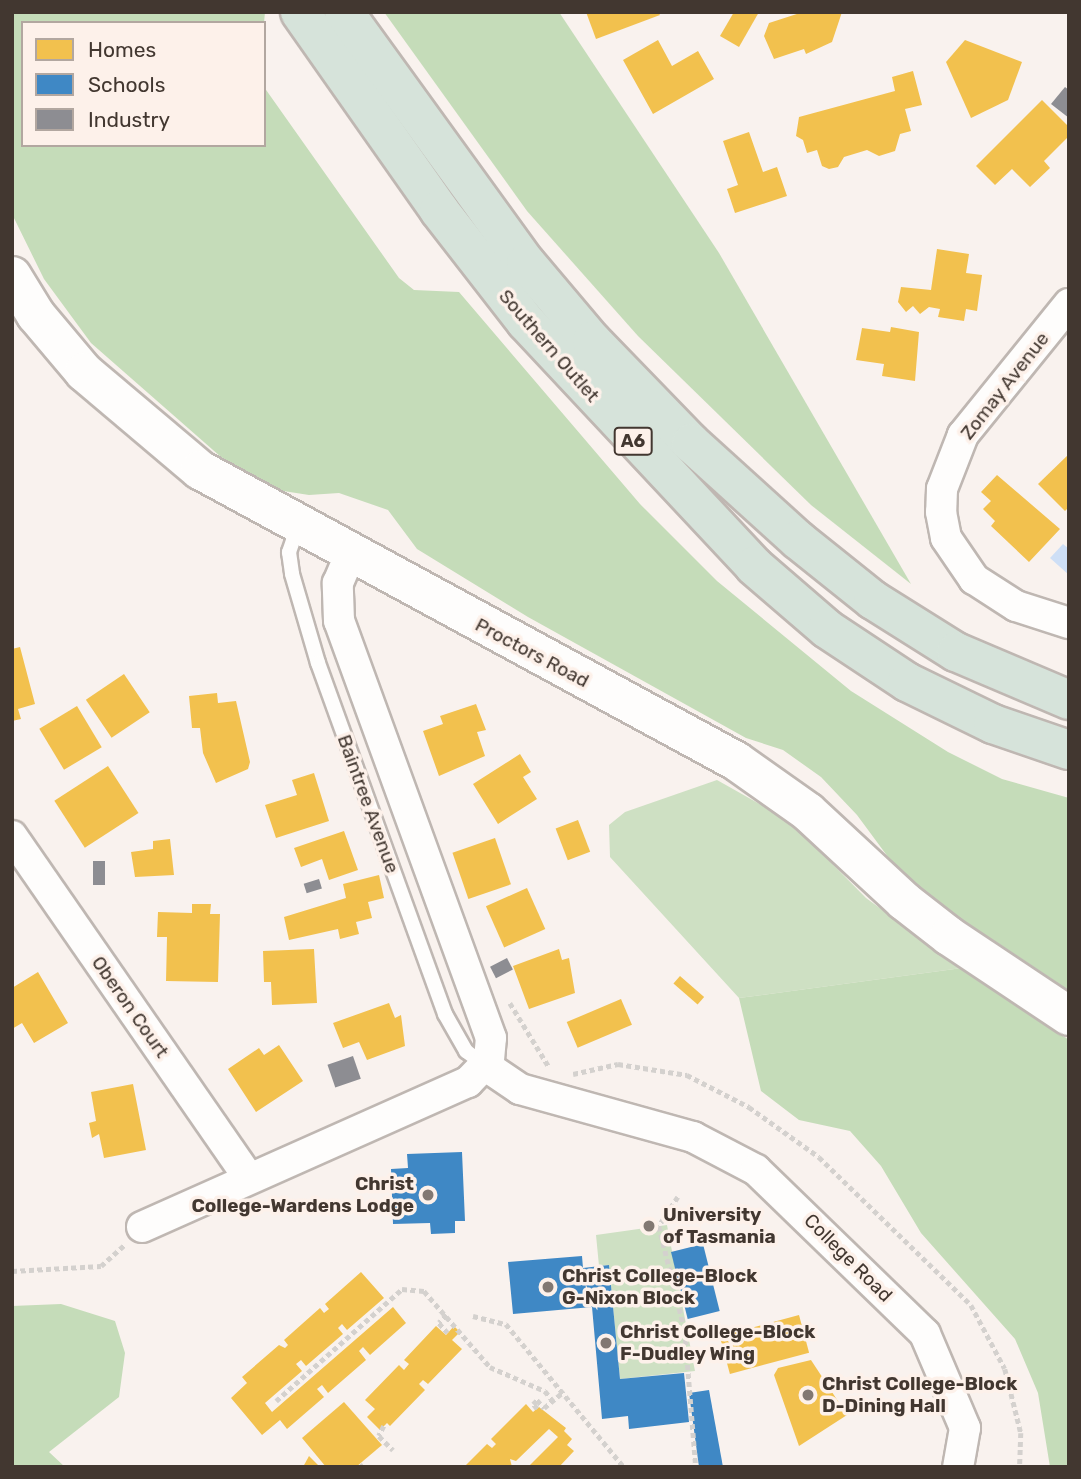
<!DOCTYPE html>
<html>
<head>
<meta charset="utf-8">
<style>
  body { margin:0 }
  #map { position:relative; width:1081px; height:1479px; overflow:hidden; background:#f9f2ee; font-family:Rubik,sans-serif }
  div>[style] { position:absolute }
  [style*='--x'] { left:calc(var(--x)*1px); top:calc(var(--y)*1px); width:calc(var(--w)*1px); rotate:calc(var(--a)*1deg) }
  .green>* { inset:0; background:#cee0c3 }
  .forest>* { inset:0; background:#c5dcb9 }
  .water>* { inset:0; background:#cedff6 }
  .homes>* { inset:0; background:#f2c14e; transform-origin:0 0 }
  .schools>* { inset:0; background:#3f88c5; transform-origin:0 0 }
  .industry>* { inset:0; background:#8d8d92; transform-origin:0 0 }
  .path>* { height:4.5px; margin-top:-2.25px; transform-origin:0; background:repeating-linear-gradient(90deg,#d4d1ce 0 5px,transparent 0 8.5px) }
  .roads { filter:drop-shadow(2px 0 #bfb7b2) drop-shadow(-2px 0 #bfb7b2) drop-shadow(0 2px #bfb7b2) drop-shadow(0 -2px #bfb7b2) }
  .lane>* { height:14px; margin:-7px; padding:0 7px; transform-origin:7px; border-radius:7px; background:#fefdfc }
  .street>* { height:30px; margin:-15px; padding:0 15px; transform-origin:15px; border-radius:15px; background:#fefdfc }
  .secondary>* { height:38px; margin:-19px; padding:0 19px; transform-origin:19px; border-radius:19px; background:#fefdfc }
  .highway>* { height:38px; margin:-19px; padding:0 19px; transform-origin:19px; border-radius:19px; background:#d6e3da }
  .dots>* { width:19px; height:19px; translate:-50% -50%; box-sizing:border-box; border:4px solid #fdf1ea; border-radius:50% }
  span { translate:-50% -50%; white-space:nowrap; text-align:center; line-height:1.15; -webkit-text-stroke:7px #fdf1ea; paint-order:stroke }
  .shield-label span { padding:2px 5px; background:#fdf1ea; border:2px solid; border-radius:5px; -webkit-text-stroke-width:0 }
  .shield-label { font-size:18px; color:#423730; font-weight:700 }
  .street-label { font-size:19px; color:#423730 }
  .poi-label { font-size:19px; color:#423730; font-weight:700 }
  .right { translate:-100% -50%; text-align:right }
  .left { translate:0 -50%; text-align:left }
  .frame { position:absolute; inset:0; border:14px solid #423730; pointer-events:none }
  .legend { position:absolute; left:21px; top:21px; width:245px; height:126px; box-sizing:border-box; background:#fdf1ea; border:2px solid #b2a7a0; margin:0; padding:9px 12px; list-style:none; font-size:21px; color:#423730 }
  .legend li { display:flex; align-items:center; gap:14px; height:35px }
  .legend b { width:35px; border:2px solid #b2a7a0 }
</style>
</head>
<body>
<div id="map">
  <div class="green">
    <i style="clip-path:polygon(717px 780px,790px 821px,866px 898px,962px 968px,739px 998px,610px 857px,609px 825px,625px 812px)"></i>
    <i style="clip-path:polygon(667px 1225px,695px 1371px,620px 1379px,609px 1265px,599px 1266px,596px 1235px)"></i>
  </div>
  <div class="forest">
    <i style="clip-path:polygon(12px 12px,265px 12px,264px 23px,23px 23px,23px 145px,264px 145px,264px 87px,399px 278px,414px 290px,459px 292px,640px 504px,717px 581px,851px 691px,948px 752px,1002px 779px,1069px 798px,1069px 999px,938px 908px,891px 861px,857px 815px,821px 777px,783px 750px,746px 738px,528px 617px,417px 549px,388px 510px,339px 493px,309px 495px,277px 490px,221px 457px,91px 343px,44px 279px,12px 214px)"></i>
    <i style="clip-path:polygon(384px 12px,559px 12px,719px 253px,911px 584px,811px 505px,638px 336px,527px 211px)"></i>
    <i style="clip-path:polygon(962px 968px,1069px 1040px,1069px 1467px,1050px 1467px,1038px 1393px,1015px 1339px,921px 1233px,881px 1166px,850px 1131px,799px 1120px,761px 1091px,739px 998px)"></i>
    <i style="clip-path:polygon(61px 1304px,115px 1321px,125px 1353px,119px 1397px,49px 1452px,65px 1467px,12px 1467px,12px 1306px)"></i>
  </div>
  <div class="water">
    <i style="clip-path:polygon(1063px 544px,1069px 549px,1069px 575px,1050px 558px)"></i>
  </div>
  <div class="homes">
    <i style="clip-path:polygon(586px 12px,658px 12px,660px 15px,596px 39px)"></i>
    <i style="clip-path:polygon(734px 12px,759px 12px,739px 47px,720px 36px)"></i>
    <i style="clip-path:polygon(803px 12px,842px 12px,832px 42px,806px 54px,804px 49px,774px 59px,764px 36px,769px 23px)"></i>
    <i style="clip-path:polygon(658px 40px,672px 66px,698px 51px,714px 79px,653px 114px,623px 60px)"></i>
    <i style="clip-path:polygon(965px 40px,1022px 62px,1008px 100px,971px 118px,946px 62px)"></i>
    <i style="clip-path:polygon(913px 71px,922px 105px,905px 109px,911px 131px,900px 134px,895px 151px,879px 156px,867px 150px,844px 157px,838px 167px,829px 169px,822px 166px,817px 150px,807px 153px,803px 140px,796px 136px,799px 117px,895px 91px,892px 77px)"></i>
    <i style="clip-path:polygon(1042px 100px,1069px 127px,1069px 136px,1044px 161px,1050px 168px,1030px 187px,1012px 169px,995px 185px,976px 166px)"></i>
    <i style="clip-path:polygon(749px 132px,763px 172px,777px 167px,787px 196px,735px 213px,727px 189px,738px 185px,723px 141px)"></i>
    <i style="clip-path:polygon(937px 249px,969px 254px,966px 273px,982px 275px,977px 311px,966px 309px,964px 321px,938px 317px,940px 309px,929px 307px,920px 314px,913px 306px,906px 312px,898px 302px,901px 287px,931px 290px)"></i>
    <i style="clip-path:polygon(891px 327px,919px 332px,915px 381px,882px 376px,884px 364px,856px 360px,862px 328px,890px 332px)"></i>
    <i style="clip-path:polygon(1069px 454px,1069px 507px,1065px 511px,1038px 484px)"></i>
    <i style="clip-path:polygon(997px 475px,1060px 529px,1029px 562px,991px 526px,995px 521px,983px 509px,991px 501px,981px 492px)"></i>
    <i style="clip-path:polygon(20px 647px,35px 704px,18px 709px,21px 719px,12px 721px,12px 649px)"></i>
    <i style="left:124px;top:674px;width:46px;height:46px;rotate:56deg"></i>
    <i style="clip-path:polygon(217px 693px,218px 703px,236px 701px,250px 762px,248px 769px,216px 783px,203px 753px,200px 728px,192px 728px,189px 696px)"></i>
    <i style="clip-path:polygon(476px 704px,486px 730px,477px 732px,485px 756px,439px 776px,423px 731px,443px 724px,440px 716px)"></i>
    <i style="left:77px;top:706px;width:48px;height:44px;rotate:59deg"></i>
    <i style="clip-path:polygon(520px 754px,531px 772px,523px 777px,537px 799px,498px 824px,473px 784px)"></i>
    <i style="left:108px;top:766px;width:56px;height:64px;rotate:57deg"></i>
    <i style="clip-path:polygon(314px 773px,329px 821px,276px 838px,265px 805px,297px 795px,292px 780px)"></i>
    <i style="left:578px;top:820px;width:34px;height:24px;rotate:69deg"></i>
    <i style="clip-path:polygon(344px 831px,358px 870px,329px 880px,322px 859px,301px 867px,294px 848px)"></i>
    <i style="left:495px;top:838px;width:49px;height:45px;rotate:71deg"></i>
    <i style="clip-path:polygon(170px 839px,174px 875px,135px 877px,131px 852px,153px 849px,153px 841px)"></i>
    <i style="clip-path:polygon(379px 875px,384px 898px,368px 902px,372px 918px,356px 922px,359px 934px,340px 939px,338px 929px,289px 940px,284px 917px,346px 898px,343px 884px)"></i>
    <i style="left:527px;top:888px;width:45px;height:45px;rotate:66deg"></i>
    <i style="clip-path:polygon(192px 904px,211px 904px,210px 914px,220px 914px,218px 982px,166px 981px,167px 937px,157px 937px,158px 912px,192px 913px)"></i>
    <i style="clip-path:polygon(314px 949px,317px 1003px,272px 1005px,271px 982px,264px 982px,263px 951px)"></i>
    <i style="clip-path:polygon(559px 949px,562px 960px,569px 958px,575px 993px,529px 1009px,513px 966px)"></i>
    <i style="clip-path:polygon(38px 972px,68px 1023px,34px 1043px,22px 1023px,12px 1029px,12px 988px)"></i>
    <i style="left:680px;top:976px;width:32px;height:10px;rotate:41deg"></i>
    <i style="left:621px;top:999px;width:28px;height:59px;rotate:67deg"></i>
    <i style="clip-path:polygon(389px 1003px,395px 1018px,401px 1015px,405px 1046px,367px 1060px,359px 1042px,343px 1048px,333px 1023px)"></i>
    <i style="clip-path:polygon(279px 1045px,303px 1081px,256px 1112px,228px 1069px,259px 1048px,264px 1055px)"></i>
    <i style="clip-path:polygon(133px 1084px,146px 1150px,104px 1158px,99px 1134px,92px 1138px,89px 1123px,96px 1121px,91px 1092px)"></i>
    <i style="clip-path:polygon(361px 1272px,384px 1298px,347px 1330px,342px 1324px,338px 1328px,343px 1334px,306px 1366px,301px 1360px,296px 1364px,302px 1371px,265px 1403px,272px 1412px,393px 1307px,406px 1323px,370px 1355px,363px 1347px,359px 1351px,366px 1360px,328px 1393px,322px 1385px,317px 1389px,324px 1397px,287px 1429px,280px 1420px,262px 1435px,231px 1398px,247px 1383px,242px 1377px,279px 1345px,285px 1348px,288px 1345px,284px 1340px,320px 1308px,324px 1313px,329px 1309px,325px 1304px)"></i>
    <i style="left:799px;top:1315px;width:39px;height:82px;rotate:75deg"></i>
    <i style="clip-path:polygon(436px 1326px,446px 1335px,454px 1326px,460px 1332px,452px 1340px,462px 1349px,428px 1384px,423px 1380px,419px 1384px,425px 1390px,390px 1426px,387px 1423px,380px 1430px,367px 1417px,375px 1409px,365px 1400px,399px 1365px,404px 1370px,409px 1364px,404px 1360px)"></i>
    <i style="clip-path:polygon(811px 1360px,847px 1415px,799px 1446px,774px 1375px,778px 1368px)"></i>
    <i style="clip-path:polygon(344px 1402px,382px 1445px,356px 1467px,326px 1467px,302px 1438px)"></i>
    <i style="clip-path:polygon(526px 1404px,533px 1412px,539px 1407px,566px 1428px,564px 1431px,572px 1439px,567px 1445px,574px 1451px,559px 1467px,528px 1467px,558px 1437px,549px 1429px,516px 1461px,510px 1459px,512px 1467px,464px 1467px,487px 1444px,492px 1448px,496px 1444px,491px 1439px)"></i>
    <i style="clip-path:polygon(309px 1456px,320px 1467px,303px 1467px)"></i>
  </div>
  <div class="schools">
    <i style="clip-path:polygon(462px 1152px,465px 1221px,455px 1221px,455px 1233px,431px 1234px,430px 1223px,393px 1224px,391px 1169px,408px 1168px,407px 1154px)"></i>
    <i style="left:703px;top:1244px;width:69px;height:33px;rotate:76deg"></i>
    <i style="clip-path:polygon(582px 1256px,583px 1268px,609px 1265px,620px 1379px,684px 1373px,689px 1422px,629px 1429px,628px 1416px,602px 1419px,592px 1307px,513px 1314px,508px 1262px)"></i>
    <i style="clip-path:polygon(709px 1390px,723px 1467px,699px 1467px,689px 1393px)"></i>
  </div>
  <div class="industry">
    <i style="clip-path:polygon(1065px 87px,1069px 90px,1069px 118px,1051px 104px)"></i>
    <i style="left:93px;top:861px;width:12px;height:24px"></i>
    <i style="left:319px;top:879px;width:10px;height:16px;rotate:73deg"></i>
    <i style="left:507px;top:958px;width:13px;height:19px;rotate:63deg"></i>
    <i style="left:353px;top:1056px;width:24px;height:27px;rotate:71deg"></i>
  </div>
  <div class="path">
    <i style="--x:510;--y:1003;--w:75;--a:58.6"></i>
    <i style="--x:573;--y:1074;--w:46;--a:-12.5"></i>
    <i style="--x:618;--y:1064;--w:70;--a:9.1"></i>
    <i style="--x:687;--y:1075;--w:70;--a:27.3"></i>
    <i style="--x:749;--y:1107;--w:86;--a:35.5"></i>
    <i style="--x:819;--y:1157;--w:212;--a:44.2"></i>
    <i style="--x:971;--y:1305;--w:72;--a:62"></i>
    <i style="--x:1005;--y:1369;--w:66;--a:76"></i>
    <i style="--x:1021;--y:1433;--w:34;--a:92"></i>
    <i style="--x:678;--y:1197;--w:35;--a:123"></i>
    <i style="--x:659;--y:1226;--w:108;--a:76.1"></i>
    <i style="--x:685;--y:1331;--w:136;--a:85.4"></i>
    <i style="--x:12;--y:1271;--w:89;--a:-3.2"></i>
    <i style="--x:101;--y:1266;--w:31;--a:-42"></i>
    <i style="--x:447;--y:1315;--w:11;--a:135"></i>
    <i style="--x:439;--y:1323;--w:13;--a:48"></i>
    <i style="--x:473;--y:1316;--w:34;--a:14"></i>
    <i style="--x:506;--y:1324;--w:185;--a:50.5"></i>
    <i style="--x:276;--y:1401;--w:169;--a:-41.6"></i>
    <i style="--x:402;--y:1289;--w:22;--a:5"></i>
    <i style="--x:424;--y:1291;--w:101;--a:49"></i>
    <i style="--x:490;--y:1367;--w:60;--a:23.6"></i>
    <i style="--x:545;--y:1391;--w:13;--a:51"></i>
    <i style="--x:537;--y:1409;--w:6;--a:-129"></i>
    <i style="--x:533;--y:1404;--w:6;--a:-45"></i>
    <i style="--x:537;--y:1400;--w:11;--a:49"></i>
    <i style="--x:544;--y:1408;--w:25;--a:-40"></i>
    <i style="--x:384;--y:1426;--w:11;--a:117"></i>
    <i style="--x:379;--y:1436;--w:20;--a:45"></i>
    <i style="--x:360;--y:1464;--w:4;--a:56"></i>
  </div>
  <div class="roads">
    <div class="lane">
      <i style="--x:298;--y:526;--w:28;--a:109"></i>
      <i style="--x:289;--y:552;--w:22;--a:82"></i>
      <i style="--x:292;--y:574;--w:93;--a:73.7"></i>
      <i style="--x:318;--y:663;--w:373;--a:70.1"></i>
      <i style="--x:445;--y:1014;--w:43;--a:60.4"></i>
      <i style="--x:466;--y:1051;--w:25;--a:37"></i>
    </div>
    <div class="street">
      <i style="--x:1069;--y:304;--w:169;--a:129"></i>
      <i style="--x:963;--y:435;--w:58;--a:111.3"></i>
      <i style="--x:942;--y:489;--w:23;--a:92"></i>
      <i style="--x:941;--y:512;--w:26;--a:79"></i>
      <i style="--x:946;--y:538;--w:50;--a:55.7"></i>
      <i style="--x:974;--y:579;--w:50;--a:32.7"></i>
      <i style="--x:1016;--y:606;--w:56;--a:17.8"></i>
      <i style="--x:12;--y:836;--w:415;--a:55.3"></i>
      <i style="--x:486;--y:1066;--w:41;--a:34.1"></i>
      <i style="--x:520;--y:1089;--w:180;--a:15.5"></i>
      <i style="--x:693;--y:1137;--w:71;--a:27.6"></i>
      <i style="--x:756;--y:1170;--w:235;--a:44.1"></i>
      <i style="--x:925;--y:1334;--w:102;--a:66.9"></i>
      <i style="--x:965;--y:1428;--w:40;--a:100"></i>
      <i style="--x:142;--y:1227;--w:357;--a:-24"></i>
      <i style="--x:468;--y:1082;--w:30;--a:-46"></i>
      <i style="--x:489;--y:1060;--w:22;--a:-85"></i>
      <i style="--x:491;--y:1038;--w:444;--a:-110"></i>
      <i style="--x:339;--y:621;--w:38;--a:-92"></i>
      <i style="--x:338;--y:583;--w:30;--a:-67"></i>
    </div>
    <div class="secondary">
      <i style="--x:12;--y:276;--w:46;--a:58.4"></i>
      <i style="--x:36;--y:315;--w:75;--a:49.9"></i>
      <i style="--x:84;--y:372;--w:152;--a:40.2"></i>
      <i style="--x:200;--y:470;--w:610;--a:28.5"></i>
      <i style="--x:736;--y:761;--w:88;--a:35.3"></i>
      <i style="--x:808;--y:812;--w:131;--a:42.8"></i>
      <i style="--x:904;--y:901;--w:57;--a:37.9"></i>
      <i style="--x:949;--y:936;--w:144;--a:33.7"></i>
    </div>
    <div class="highway">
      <i style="--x:300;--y:12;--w:242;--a:54.9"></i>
      <i style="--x:439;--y:210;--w:142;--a:52.2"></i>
      <i style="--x:526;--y:322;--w:334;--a:46.9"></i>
      <i style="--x:754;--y:566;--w:96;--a:40.8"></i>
      <i style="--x:827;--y:629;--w:96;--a:33.5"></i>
      <i style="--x:907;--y:682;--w:96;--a:26"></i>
      <i style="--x:993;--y:724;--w:80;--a:18.9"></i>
      <i style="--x:344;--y:12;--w:310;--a:54.1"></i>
      <i style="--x:526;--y:263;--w:102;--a:49.8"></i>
      <i style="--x:592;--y:341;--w:142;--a:45.9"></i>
      <i style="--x:691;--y:443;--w:144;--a:42.2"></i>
      <i style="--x:798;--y:540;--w:96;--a:38.7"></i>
      <i style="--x:873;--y:600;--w:98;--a:32.1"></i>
      <i style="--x:956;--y:652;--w:123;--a:23"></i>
    </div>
  </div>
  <div class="dots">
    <i style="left:428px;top:1195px;background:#827872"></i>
    <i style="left:649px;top:1226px;background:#827872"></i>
    <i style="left:548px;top:1287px;background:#827872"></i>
    <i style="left:606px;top:1343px;background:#827872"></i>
    <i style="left:808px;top:1395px;background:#827872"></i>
  </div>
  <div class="shield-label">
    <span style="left:633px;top:441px">A6</span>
  </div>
  <div class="street-label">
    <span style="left:549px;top:346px;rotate:49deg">Southern Outlet</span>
    <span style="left:1005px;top:386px;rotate:-52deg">Zomay Avenue</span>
    <span style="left:532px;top:653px;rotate:28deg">Proctors Road</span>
    <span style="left:368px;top:804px;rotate:70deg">Baintree Avenue</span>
    <span style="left:130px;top:1007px;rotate:55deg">Oberon Court</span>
    <span style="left:848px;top:1258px;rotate:45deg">College Road</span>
  </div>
  <div class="poi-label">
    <span class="right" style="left:414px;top:1195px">Christ<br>College-Wardens Lodge</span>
    <span class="left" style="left:663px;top:1226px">University<br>of Tasmania</span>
    <span class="left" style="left:562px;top:1287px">Christ College-Block<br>G-Nixon Block</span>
    <span class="left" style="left:620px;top:1343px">Christ College-Block<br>F-Dudley Wing</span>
    <span class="left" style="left:822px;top:1395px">Christ College-Block<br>D-Dining Hall</span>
  </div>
  <div class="frame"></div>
  <ul class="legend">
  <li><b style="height:19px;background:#f2c14e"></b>Homes</li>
  <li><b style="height:19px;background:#3f88c5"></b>Schools</li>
  <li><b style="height:19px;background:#8d8d92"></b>Industry</li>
  </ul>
</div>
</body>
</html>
